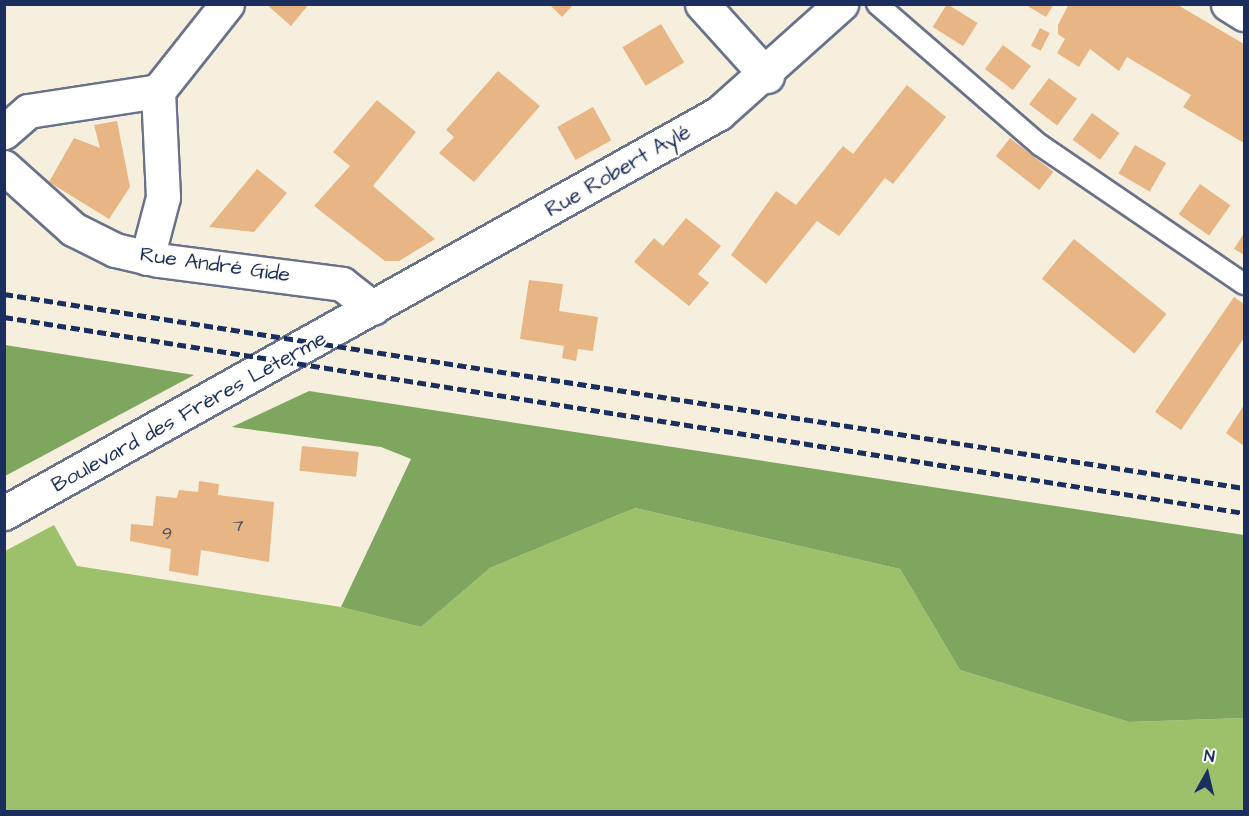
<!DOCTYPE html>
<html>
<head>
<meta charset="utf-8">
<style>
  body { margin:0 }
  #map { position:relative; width:1249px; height:816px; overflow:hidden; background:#f6efdd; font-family:"Architects Daughter",sans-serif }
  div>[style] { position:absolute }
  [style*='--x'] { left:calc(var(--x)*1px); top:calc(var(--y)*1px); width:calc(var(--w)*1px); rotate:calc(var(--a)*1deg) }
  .green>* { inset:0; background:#9dc06a }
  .forest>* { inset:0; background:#7ea65e }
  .building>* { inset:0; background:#e8b584; transform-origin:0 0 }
  .roads { filter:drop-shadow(2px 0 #68728a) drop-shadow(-2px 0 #68728a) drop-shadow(0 2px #68728a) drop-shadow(0 -2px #68728a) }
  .service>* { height:20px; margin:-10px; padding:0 10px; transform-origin:10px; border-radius:10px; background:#fff }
  .minor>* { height:33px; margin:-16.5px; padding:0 16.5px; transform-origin:16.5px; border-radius:16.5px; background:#fff }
  .tertiary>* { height:33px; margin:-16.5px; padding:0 16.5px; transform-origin:16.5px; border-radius:16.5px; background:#fff }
  .rail>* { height:4.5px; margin-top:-2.25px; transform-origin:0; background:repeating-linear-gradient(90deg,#1b2f5e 0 9px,transparent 0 13.5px) }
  span { translate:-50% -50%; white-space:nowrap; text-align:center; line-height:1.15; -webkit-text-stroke:4.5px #fdfcf7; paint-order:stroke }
  .number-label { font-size:18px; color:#4e5068 }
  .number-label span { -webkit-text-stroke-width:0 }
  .street-label { font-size:21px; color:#1b2f5e }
  .frame { position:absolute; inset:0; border:6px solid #1b2f5e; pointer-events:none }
  .north { position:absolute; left:1177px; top:744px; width:60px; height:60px; -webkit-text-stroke:4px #fdfcf7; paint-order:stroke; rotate:8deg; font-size:16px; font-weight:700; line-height:24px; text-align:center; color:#1b2f5e }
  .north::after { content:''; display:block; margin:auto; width:21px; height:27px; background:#1b2f5e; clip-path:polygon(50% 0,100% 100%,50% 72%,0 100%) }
</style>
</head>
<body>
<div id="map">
  <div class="green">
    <i style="clip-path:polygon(635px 508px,900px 569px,960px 670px,1129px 722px,1244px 718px,1244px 811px,5px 812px,5px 551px,54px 525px,77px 566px,341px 607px,421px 627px,490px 568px)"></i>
  </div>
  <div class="forest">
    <i style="clip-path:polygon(5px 345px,194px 375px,5px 476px)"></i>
    <i style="clip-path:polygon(309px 391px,1244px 535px,1244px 718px,1129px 722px,960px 670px,900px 569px,635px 508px,490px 568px,421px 627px,341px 607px,411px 459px,381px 447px,232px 427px)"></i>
  </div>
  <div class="building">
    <i style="clip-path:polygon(266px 4px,309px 4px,291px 26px)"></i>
    <i style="clip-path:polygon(549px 4px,574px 4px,562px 17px)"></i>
    <i style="left:947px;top:4px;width:36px;height:27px;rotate:32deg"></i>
    <i style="clip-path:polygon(1024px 4px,1054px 4px,1046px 17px)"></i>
    <i style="clip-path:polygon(1069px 4px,1176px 4px,1244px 44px,1244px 143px,1183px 107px,1191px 95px,1127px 57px,1119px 71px,1090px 49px,1079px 67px,1057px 53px,1065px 39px,1058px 34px,1058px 25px)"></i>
    <i style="left:661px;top:24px;width:45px;height:45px;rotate:59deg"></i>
    <i style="left:1040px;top:28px;width:11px;height:20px;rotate:27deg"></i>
    <i style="left:1003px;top:45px;width:35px;height:30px;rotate:37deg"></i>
    <i style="clip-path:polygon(498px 71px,540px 106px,474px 182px,439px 153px,454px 137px,446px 130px)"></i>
    <i style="left:1049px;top:78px;width:35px;height:33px;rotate:37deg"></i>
    <i style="clip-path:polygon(907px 85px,946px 117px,893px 184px,885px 178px,839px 236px,817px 221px,766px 284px,731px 255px,776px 191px,796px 205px,843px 146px,853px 154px)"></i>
    <i style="clip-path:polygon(377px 100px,416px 132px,373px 186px,435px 239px,399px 261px,385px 261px,314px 206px,350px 166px,333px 152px)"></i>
    <i style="left:593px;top:107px;width:38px;height:41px;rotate:61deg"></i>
    <i style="left:1092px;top:113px;width:34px;height:33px;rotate:36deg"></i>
    <i style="clip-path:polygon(117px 121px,130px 187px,109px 219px,49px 182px,74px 138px,100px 148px,94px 125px)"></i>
    <i style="left:1010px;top:138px;width:55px;height:23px;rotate:38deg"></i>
    <i style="left:1135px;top:145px;width:36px;height:33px;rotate:30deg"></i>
    <i style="clip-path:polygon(257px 169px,287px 193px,254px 232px,209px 227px)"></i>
    <i style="left:1200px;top:184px;width:37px;height:37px;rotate:35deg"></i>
    <i style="clip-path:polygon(686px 218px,721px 246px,698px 274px,709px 283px,689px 306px,634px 262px,654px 238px,663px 246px)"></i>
    <i style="clip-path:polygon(1244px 233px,1244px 255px,1234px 249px)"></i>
    <i style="left:1074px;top:239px;width:119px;height:51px;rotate:39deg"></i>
    <i style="clip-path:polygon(529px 280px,563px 284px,559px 311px,598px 317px,593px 351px,578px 349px,576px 361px,562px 358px,564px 346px,520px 339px)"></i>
    <i style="clip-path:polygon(1234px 297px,1244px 304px,1244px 338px,1181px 430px,1155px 412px)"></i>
    <i style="clip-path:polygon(1244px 405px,1244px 446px,1226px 433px)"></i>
    <i style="left:302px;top:446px;width:57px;height:25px;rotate:6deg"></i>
    <i style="clip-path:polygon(199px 481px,219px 484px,218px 495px,274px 502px,269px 562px,201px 550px,198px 576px,169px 571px,171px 549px,130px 541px,131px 524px,153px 526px,156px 496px,177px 498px,179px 490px,198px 492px)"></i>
  </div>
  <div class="roads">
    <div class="service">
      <i style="--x:877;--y:4;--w:216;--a:40.9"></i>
      <i style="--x:1040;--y:145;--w:247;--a:34.3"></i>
    </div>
    <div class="minor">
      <i style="--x:1228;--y:4;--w:19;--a:32"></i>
      <i style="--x:4;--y:132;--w:32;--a:-41"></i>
      <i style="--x:28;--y:111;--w:132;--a:-8.7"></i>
      <i style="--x:158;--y:91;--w:111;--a:-51.6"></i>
      <i style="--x:4;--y:167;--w:93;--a:41.9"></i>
      <i style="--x:73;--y:229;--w:47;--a:26.6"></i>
      <i style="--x:115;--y:250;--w:44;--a:13.1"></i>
      <i style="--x:158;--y:260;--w:186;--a:7.4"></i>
      <i style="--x:342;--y:284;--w:39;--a:38"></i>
      <i style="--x:147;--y:258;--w:63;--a:-75.3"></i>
      <i style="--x:163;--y:197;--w:106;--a:-92.7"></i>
    </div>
    <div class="tertiary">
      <i style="--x:702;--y:4;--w:97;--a:47.9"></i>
      <i style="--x:4;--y:513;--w:819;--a:-29.22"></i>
      <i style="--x:719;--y:113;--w:164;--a:-41.8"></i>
    </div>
  </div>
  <div class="rail">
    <i style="--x:4;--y:294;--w:1255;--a:8.89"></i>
    <i style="--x:4;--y:317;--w:1255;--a:8.98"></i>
  </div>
  <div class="number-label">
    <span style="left:238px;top:526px">7</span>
    <span style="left:167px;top:534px">9</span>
  </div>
  <div class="street-label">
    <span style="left:618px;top:171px;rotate:-30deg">Rue Robert Aylé</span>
    <span style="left:215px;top:265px;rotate:8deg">Rue André Gide</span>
    <span style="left:189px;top:412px;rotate:-29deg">Boulevard des Frères Leterme</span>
  </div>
  <div class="frame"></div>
  <div class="north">N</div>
</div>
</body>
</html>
